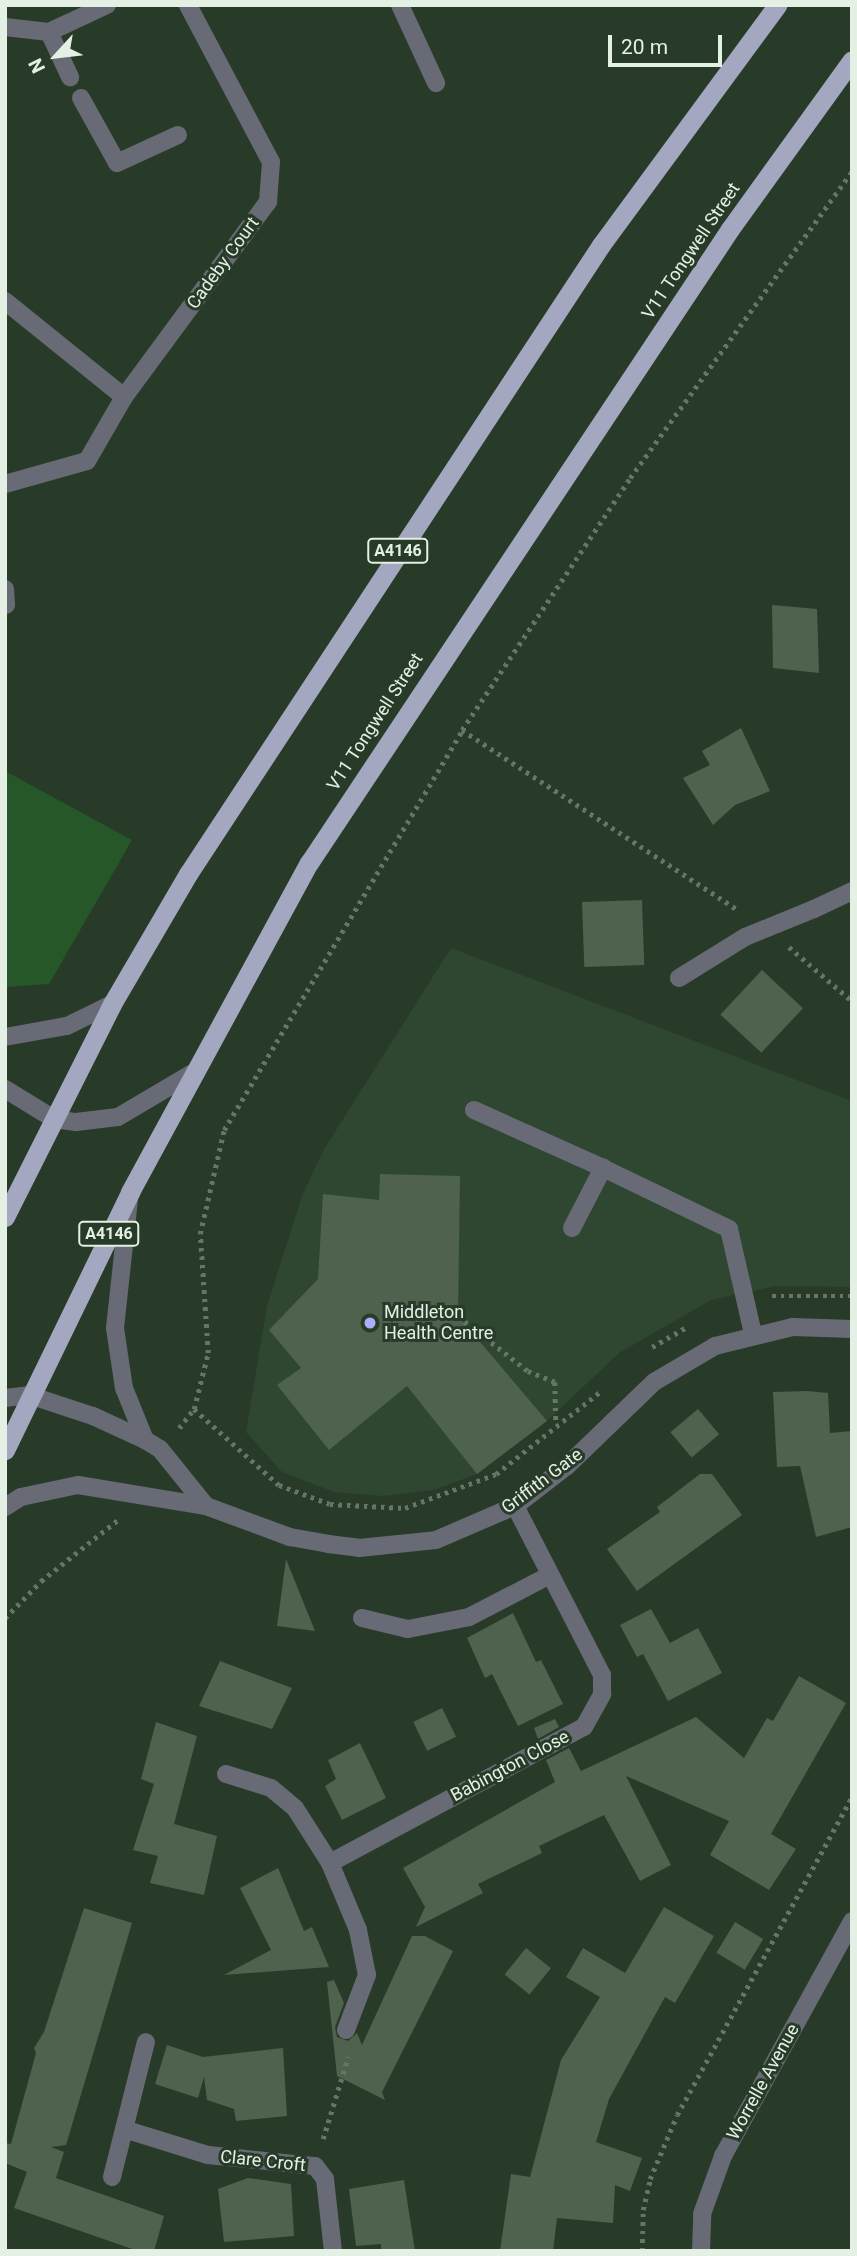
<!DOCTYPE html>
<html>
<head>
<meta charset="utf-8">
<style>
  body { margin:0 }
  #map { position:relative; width:857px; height:2256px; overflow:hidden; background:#283b28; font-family:Roboto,sans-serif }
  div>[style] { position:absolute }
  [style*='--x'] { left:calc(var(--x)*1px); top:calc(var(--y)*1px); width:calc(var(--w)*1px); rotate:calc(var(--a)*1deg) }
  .built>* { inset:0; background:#2f4630 }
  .green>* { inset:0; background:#255728 }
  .building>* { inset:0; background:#4e624e; transform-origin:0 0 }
  .path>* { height:4.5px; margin-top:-2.25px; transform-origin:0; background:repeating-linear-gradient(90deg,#667666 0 3.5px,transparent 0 8.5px) }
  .service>* { height:18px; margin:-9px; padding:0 9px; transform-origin:9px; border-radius:9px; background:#686a75 }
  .minor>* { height:18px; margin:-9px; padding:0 9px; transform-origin:9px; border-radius:9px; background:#686a75 }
  .tertiary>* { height:18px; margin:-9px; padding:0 9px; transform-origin:9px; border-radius:9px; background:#686a75 }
  .trunk>* { height:19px; margin:-9.5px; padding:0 9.5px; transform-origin:9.5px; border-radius:9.5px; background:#a3a7c0 }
  .dots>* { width:19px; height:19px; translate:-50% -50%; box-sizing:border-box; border:4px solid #283b28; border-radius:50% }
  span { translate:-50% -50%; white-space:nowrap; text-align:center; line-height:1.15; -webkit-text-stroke:6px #283b28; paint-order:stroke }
  .shield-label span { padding:2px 5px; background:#283b28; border:2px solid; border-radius:5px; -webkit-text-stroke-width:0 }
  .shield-label { font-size:16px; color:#e5f0e4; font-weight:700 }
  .street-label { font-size:18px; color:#e5f0e4 }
  .poi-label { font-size:18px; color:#e5f0e4 }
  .left { translate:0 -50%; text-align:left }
  .frame { position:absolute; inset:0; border:7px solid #e5f0e4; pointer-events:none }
  .north { position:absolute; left:21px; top:21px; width:70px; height:70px; -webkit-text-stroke:5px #283b28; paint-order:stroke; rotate:243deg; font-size:19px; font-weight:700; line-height:28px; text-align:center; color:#e5f0e4 }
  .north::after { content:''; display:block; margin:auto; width:24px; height:32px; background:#e5f0e4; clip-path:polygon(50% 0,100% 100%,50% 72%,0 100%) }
  .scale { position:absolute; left:608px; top:35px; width:114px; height:32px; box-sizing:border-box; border:4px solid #e5f0e4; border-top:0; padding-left:9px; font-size:21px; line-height:24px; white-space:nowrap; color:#e5f0e4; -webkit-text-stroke:5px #283b28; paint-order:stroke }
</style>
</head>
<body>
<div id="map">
  <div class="built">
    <i style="clip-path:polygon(451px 948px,852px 1101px,852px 1287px,775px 1286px,711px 1300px,619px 1353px,547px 1421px,477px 1474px,434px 1490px,383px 1496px,334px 1492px,282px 1472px,246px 1432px,267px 1306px,302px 1196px,323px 1151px)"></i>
  </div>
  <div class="green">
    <i style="clip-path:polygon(5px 771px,132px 840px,49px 984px,5px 987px)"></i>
  </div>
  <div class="building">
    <i style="clip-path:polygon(772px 605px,817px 609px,819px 673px,773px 668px)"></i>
    <i style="clip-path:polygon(741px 728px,770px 791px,735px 805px,713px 825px,683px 778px,710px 765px,702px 751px)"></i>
    <i style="left:642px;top:900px;width:65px;height:60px;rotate:88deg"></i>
    <i style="left:762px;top:970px;width:56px;height:61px;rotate:43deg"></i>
    <i style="clip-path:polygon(380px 1174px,460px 1176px,458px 1316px,547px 1421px,477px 1474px,407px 1386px,329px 1450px,277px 1385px,301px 1368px,269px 1330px,318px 1279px,323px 1194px,379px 1200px)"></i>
    <i style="clip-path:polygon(807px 1391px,828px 1393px,830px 1433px,852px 1431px,852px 1527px,816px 1537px,800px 1466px,777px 1467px,773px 1392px)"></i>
    <i style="left:698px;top:1409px;width:33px;height:36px;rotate:50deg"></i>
    <i style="clip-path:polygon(700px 1474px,712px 1474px,742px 1515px,637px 1591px,607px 1549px,660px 1512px,657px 1507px)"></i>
    <i style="clip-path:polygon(286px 1559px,315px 1631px,277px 1626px)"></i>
    <i style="clip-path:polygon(651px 1609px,670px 1643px,698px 1628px,722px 1673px,668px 1701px,643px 1654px,637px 1657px,620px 1625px)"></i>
    <i style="clip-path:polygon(513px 1613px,536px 1662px,541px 1660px,563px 1704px,518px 1726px,492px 1674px,485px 1678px,467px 1638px)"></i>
    <i style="clip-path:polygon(220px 1661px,292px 1688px,272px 1729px,199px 1706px)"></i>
    <i style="clip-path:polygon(799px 1676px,846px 1703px,771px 1834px,796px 1849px,769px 1890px,710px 1855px,729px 1821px,626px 1776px,671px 1865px,640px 1881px,604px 1815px,539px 1846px,542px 1853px,478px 1884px,483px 1893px,416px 1927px,425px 1907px,403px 1868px,555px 1782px,546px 1760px,569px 1748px,581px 1771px,696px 1717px,744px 1758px,767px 1718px,773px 1721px)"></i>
    <i style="left:442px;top:1708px;width:32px;height:32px;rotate:64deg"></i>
    <i style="clip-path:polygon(555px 1719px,559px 1727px,538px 1739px,534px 1728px)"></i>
    <i style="clip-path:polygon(156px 1722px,197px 1736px,174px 1824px,217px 1836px,204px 1895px,150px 1883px,158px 1856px,133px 1850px,154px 1784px,141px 1779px)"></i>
    <i style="clip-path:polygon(360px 1743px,386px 1798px,342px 1820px,325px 1786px,336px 1779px,328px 1760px)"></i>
    <i style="clip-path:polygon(278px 1868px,304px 1931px,312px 1927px,329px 1967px,224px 1975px,271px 1950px,240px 1888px)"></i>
    <i style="clip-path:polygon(664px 1907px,714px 1936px,675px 2003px,665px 1997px,609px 2099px,596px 2142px,642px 2158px,630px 2191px,615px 2185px,613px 2223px,557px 2218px,553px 2251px,500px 2251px,511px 2174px,530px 2177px,561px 2060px,600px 1997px,566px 1977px,583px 1948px,625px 1973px)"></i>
    <i style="clip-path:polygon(84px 1908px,132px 1923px,66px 2145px,51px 2147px,64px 2152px,56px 2178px,164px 2216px,154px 2251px,138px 2251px,14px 2208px,27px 2172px,5px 2163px,5px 2143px,11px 2144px,36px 2053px,34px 2048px,44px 2032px)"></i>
    <i style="left:735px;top:1922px;width:33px;height:36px;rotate:31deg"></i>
    <i style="clip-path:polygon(412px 1936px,425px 1936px,453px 1951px,382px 2092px,385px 2100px,337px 2076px,327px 1982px,334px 1980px,344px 2003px,335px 2027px,337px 2037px,348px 2041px,357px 2033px,362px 2045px)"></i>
    <i style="left:526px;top:1948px;width:32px;height:34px;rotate:39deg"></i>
    <i style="clip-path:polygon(167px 2045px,203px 2057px,283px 2048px,287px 2116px,236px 2121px,234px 2109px,207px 2100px,204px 2077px,198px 2098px,155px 2084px)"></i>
    <i style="clip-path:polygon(248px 2178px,291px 2184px,294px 2236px,224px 2242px,218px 2189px)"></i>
    <i style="clip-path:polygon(404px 2180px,415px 2251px,381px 2251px,381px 2244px,356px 2246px,349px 2189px)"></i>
  </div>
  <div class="path">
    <i style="--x:462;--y:730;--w:328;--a:33.1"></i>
    <i style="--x:789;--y:947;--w:83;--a:40.6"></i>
    <i style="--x:772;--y:1296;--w:80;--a:0"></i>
    <i style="--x:458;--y:1316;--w:89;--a:38.2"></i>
    <i style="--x:528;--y:1371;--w:29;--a:22"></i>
    <i style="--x:555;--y:1382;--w:41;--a:88.6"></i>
    <i style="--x:652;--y:1347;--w:39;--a:-30"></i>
    <i style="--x:194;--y:1409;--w:114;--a:41.8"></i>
    <i style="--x:279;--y:1485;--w:54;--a:20.4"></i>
    <i style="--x:330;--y:1504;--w:75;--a:3.1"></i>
    <i style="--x:405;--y:1508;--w:97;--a:-20.5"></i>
    <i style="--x:496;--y:1474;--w:132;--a:-38.3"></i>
    <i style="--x:179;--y:1428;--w:24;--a:-52"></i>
    <i style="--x:194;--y:1409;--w:58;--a:-76"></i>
    <i style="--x:208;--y:1353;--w:119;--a:-93.8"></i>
    <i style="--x:200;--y:1234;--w:107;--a:-77"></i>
    <i style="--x:224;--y:1130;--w:465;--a:-59.2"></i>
    <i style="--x:462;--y:730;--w:303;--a:-56.3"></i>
    <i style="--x:630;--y:478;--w:379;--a:-54.1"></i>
    <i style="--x:5;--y:1618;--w:52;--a:-45.8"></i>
    <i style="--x:41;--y:1581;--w:100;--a:-38.5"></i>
    <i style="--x:323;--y:2139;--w:86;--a:-73"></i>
    <i style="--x:642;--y:2251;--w:41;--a:-88.6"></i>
    <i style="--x:643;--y:2210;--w:32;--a:-77"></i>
    <i style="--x:650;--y:2179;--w:69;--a:-67.1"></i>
    <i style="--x:677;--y:2115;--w:363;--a:-61.2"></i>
  </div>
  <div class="service">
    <i style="--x:400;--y:5;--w:86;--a:65.2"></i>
    <i style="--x:49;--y:32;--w:50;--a:65"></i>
    <i style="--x:81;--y:98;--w:74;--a:61"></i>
    <i style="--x:117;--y:163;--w:67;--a:-24.7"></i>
    <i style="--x:679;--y:978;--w:78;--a:-31.8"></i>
    <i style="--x:745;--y:937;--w:74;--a:-22.1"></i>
    <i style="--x:474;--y:1110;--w:141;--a:24.2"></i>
    <i style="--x:572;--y:1228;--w:68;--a:-62.7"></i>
    <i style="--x:603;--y:1168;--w:140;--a:25.8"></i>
    <i style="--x:729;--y:1229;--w:108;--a:77.1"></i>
    <i style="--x:362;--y:1618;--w:47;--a:13.4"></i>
    <i style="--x:408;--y:1629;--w:62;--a:-11.1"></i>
    <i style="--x:469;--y:1617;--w:91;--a:-27.4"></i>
    <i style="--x:346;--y:2030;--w:59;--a:-69.1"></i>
    <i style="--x:367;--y:1975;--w:46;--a:-101.3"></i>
  </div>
  <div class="minor">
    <i style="--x:5;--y:27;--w:44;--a:6.5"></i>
    <i style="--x:49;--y:32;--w:64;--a:-25"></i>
    <i style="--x:5;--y:301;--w:153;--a:38.9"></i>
    <i style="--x:5;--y:484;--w:85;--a:-15.7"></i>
    <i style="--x:87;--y:461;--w:74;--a:-60"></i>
    <i style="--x:124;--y:397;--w:242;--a:-53.6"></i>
    <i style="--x:268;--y:202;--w:40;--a:-85.7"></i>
    <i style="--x:271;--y:162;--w:178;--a:-117.9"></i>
    <i style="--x:5;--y:589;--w:16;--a:86"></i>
    <i style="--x:814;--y:909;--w:42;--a:-25.3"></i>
    <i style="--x:226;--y:1774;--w:47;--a:17.3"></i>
    <i style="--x:271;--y:1788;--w:31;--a:40"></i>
    <i style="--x:295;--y:1808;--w:65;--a:57.5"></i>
    <i style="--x:330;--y:1863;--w:288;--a:-28.2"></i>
    <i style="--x:584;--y:1727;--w:38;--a:-61"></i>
    <i style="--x:602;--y:1694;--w:19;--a:-90"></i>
    <i style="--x:602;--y:1675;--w:190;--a:-117.2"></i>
    <i style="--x:330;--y:1863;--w:73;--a:67.3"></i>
    <i style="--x:127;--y:2130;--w:85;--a:17.2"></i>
    <i style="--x:208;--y:2155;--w:108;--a:5.9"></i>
    <i style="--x:315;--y:2166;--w:16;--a:52"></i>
    <i style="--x:325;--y:2179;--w:72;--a:83.7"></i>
    <i style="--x:112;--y:2177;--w:139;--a:-75.9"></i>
  </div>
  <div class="tertiary">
    <i style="--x:5;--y:1037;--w:63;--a:-10.1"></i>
    <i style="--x:67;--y:1026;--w:50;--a:-26.1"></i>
    <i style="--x:5;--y:1089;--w:57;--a:31.5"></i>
    <i style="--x:54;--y:1119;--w:22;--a:8"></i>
    <i style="--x:76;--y:1122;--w:42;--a:-6.8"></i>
    <i style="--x:118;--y:1117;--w:85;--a:-30.5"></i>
    <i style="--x:129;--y:1199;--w:130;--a:96.2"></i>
    <i style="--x:115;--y:1328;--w:61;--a:81.5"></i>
    <i style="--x:124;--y:1388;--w:56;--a:68"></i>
    <i style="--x:5;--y:1398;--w:24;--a:-7"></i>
    <i style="--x:29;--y:1395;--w:67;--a:18.2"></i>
    <i style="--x:93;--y:1416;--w:57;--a:24.8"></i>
    <i style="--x:145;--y:1440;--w:17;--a:31"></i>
    <i style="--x:160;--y:1449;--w:73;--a:51.1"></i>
    <i style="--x:5;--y:1507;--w:19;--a:-32"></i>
    <i style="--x:21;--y:1497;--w:58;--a:-11.9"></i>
    <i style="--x:78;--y:1485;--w:130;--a:9.3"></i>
    <i style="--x:206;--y:1506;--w:90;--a:20.3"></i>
    <i style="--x:290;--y:1537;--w:39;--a:10"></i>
    <i style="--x:328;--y:1544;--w:31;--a:7"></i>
    <i style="--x:359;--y:1548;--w:77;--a:-5.9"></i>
    <i style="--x:436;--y:1540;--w:86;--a:-23.3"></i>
    <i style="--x:515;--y:1506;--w:66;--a:-37.6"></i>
    <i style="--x:567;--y:1466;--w:121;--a:-44"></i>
    <i style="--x:654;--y:1382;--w:71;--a:-30.5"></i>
    <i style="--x:715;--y:1346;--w:80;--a:-13.7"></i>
    <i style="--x:793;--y:1327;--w:59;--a:1.9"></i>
    <i style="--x:701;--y:2251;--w:37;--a:-88"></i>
    <i style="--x:702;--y:2214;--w:62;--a:-70.1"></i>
    <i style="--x:723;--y:2156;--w:268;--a:-61.2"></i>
  </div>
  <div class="trunk">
    <i style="--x:5;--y:1217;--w:238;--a:-63.3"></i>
    <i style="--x:112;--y:1004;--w:151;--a:-59.7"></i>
    <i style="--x:188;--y:874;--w:752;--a:-56.71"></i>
    <i style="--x:601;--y:245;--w:298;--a:-53.7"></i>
    <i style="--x:5;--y:1450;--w:287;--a:-64.1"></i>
    <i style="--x:130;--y:1192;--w:375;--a:-61.5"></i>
    <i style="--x:309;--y:863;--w:761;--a:-56.41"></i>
    <i style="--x:730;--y:229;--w:208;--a:-54.2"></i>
  </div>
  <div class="dots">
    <i style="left:370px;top:1323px;background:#a8b0fc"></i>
  </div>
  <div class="shield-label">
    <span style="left:398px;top:551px">A4146</span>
    <span style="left:109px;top:1234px">A4146</span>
  </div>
  <div class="street-label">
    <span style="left:691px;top:251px;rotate:-56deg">V11 Tongwell Street</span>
    <span style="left:223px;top:263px;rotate:-54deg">Cadeby Court</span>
    <span style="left:375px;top:722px;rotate:-57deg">V11 Tongwell Street</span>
    <span style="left:542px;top:1481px;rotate:-37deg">Griffith Gate</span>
    <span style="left:510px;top:1766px;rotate:-28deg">Babington Close</span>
    <span style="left:763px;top:2082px;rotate:-61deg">Worrelle Avenue</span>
    <span style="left:263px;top:2161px;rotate:6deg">Clare Croft</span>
  </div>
  <div class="poi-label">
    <span class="left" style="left:384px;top:1323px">Middleton<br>Health Centre</span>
  </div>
  <div class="frame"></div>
  <div class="north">N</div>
  <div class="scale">20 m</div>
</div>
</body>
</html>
